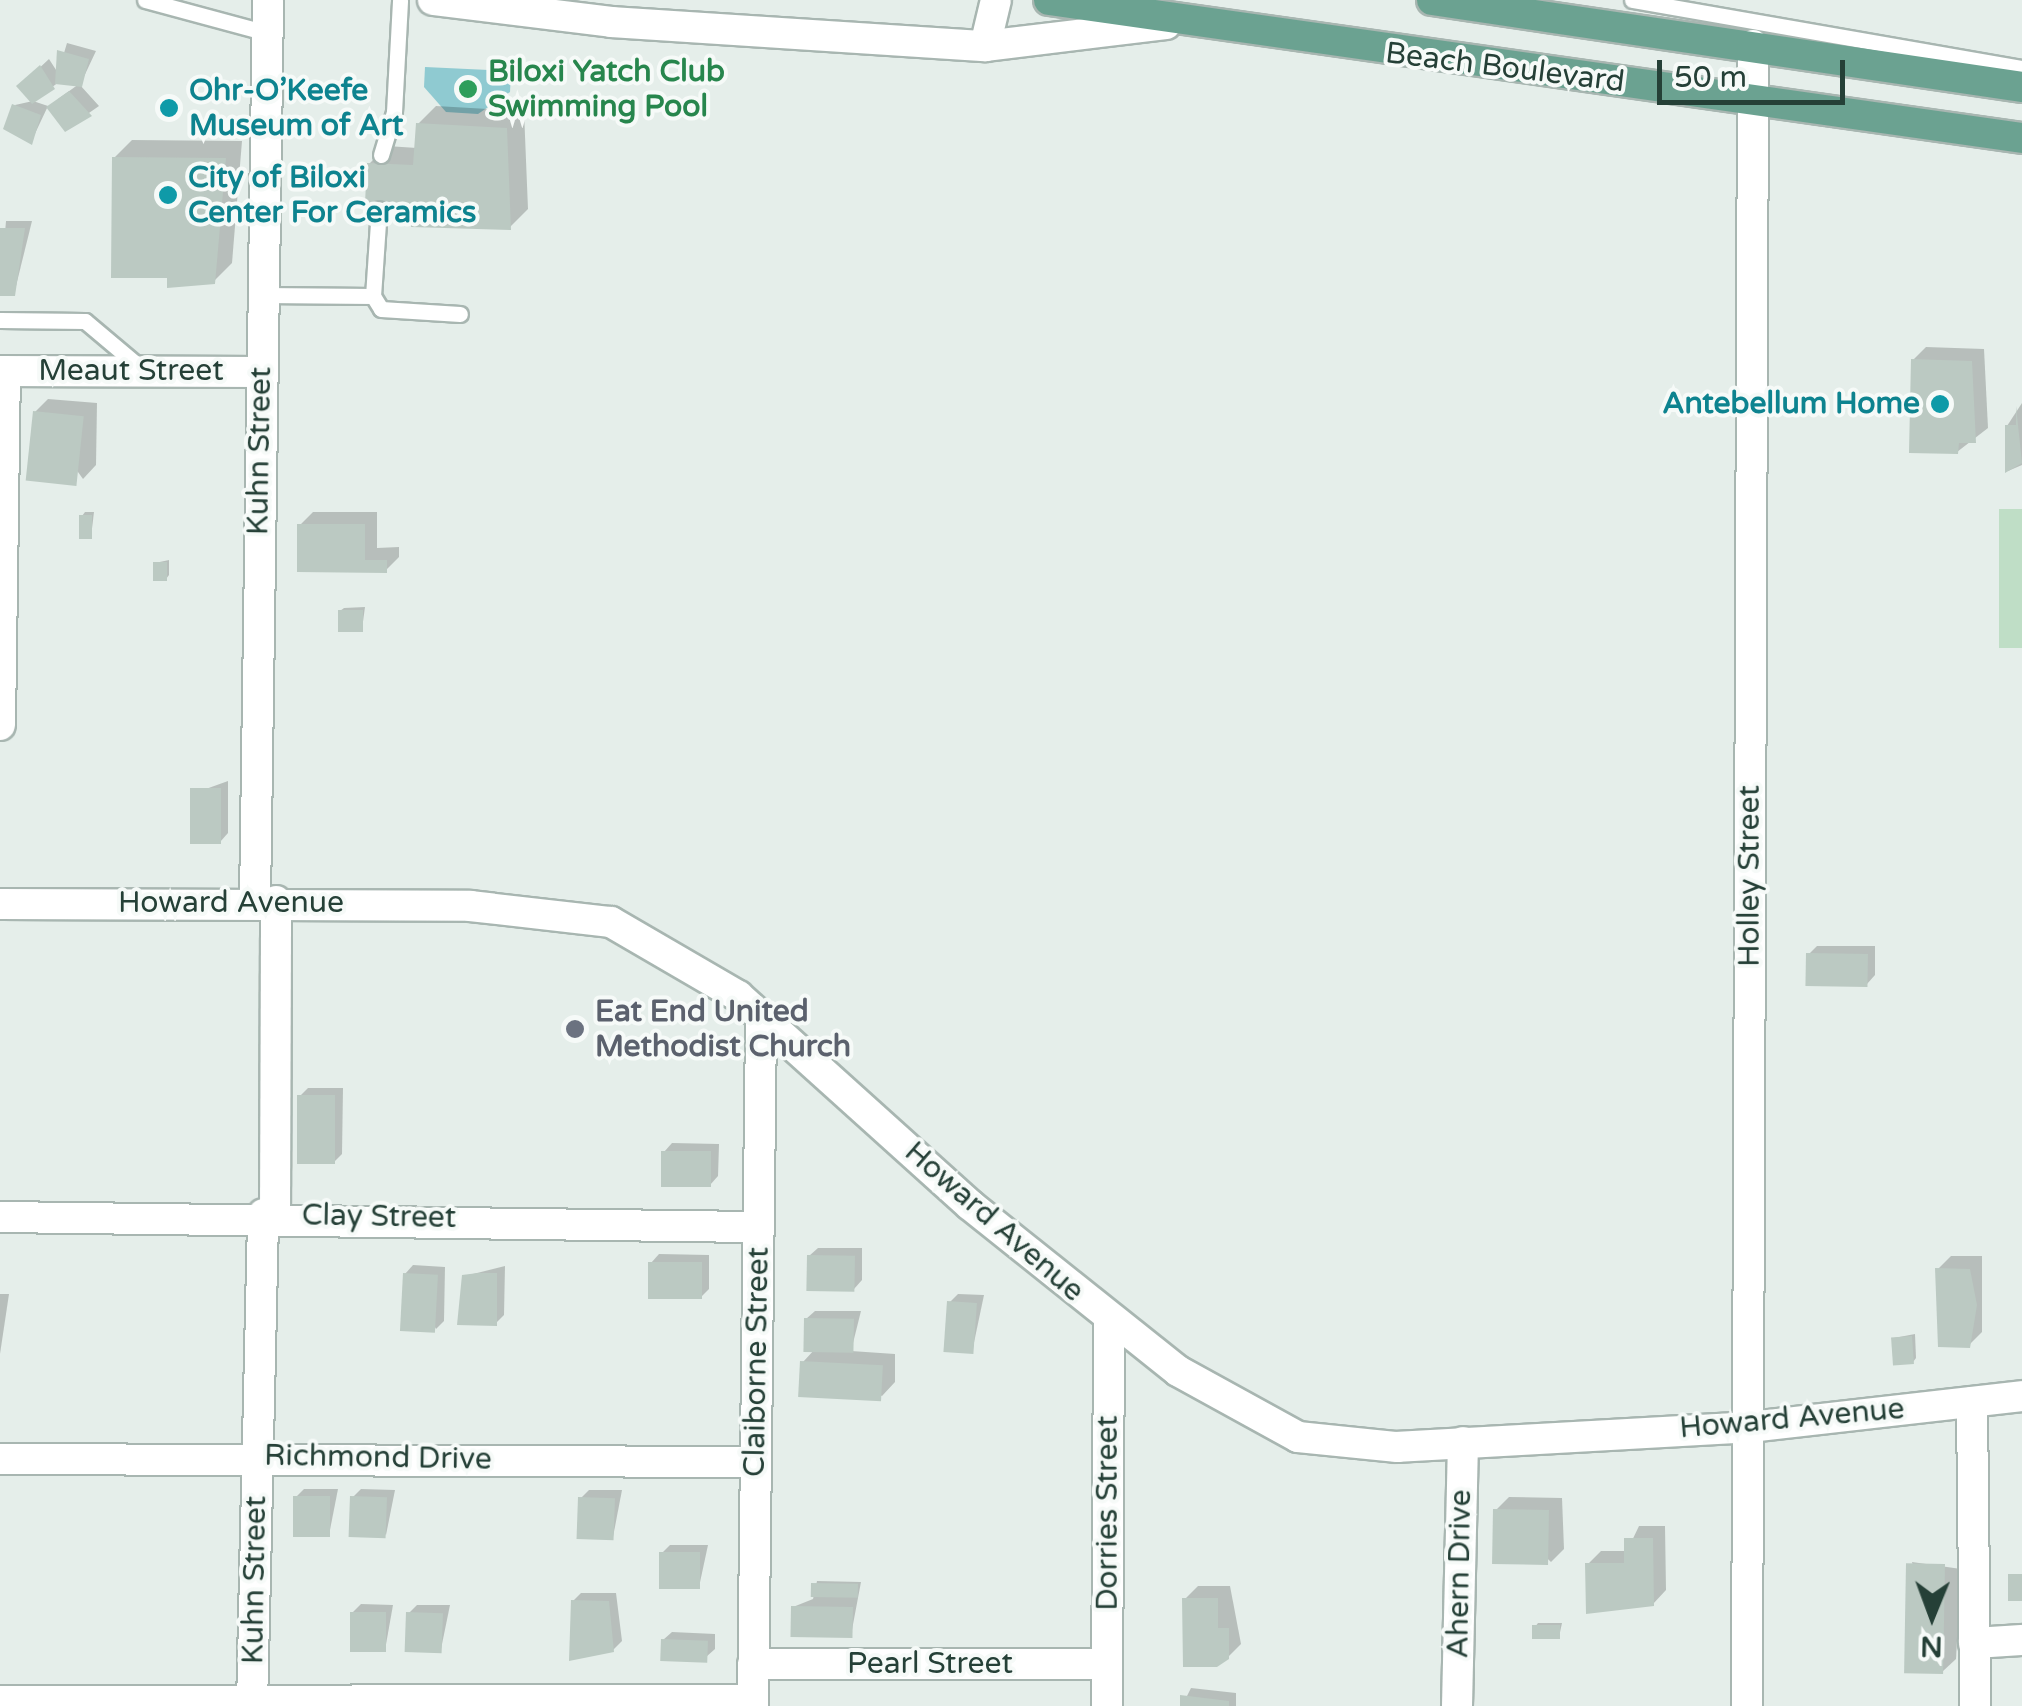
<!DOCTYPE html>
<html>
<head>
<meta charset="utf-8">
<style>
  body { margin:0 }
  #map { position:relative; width:2022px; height:1706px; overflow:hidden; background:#e5eeea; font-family:"Varela Round",sans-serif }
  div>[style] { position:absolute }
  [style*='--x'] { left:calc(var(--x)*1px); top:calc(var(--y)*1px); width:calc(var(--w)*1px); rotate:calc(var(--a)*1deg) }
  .green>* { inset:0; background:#bfdec6; transform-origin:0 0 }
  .water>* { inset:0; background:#8fcad1 }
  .shadow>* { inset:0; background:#0003 }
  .building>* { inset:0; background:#bbc9c2; transform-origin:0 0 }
  .roads { filter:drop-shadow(2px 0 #a8b6b1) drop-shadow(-2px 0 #a8b6b1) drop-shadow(0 2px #a8b6b1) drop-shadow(0 -2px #a8b6b1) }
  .lane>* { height:15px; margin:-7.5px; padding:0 7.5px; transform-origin:7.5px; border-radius:7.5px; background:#fff }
  .street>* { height:30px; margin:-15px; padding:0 15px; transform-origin:15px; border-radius:15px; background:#fff }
  .secondary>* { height:30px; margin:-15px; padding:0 15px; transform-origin:15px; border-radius:15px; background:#fff }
  .primary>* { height:30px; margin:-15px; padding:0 15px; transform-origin:15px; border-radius:15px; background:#6ba291 }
  .dots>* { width:28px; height:28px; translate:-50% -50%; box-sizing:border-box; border:5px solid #f6faf8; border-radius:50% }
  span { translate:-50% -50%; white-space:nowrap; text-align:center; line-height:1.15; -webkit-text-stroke:8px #f6faf8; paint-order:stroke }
  .street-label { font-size:30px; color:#254037 }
  .leisure-label { font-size:30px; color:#27864d; font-weight:700 }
  .left { translate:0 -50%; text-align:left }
  .culture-label { font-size:30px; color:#0d838f; font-weight:700 }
  .right { translate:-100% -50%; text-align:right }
  .worship-label { font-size:30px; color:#5b616d; font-weight:700 }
  .north { position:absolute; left:1882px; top:1566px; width:100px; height:100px; -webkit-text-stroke:8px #f6faf8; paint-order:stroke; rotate:181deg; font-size:28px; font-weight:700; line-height:40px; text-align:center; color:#254037 }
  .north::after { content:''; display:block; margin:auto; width:35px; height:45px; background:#254037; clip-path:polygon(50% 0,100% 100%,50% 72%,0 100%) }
  .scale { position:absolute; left:1657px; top:60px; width:188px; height:45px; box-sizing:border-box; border:5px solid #254037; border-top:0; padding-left:12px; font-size:30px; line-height:35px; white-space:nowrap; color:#254037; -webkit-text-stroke:8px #f6faf8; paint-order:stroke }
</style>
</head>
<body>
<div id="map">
  <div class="green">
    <i style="left:1999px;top:509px;width:23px;height:139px"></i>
  </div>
  <div class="water">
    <i style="clip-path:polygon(425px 67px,511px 71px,510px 92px,478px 114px,446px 112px,424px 87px)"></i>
  </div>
  <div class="shadow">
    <i style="clip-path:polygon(67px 43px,96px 51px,80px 85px,99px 106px,66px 129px,58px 99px,79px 84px,59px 82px,33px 101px,48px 106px,31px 142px,15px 105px,33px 101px,20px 86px,49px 59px,58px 73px)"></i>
    <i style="clip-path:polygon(436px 106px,524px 111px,528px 209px,510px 227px,414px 203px,369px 164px,387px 146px,417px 148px,418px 124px)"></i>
    <i style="clip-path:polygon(132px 140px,242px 141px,232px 263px,214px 281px,170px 276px,114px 158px)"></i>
    <i style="clip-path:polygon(6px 221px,32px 221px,14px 294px,0 293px)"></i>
    <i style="clip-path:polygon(1926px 347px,1984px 349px,1988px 428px,1957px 452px,1913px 360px)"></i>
    <i style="clip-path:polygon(48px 399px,97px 403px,96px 465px,83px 479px,35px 412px)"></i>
    <i style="clip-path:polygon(2022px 403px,2022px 465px,2008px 471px,2007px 426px)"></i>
    <i style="clip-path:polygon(85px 512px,94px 512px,91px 537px,82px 516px)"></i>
    <i style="clip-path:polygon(313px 512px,377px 512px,377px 548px,399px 547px,399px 557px,386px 570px,299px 570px,300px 525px)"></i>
    <i style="clip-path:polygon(169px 560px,169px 575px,166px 579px,155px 563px)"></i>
    <i style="clip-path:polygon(365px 607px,362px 629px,340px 611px,344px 608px)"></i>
    <i style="clip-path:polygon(228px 781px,228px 833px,220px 842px,192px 794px)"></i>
    <i style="clip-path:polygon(1817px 946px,1875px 946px,1875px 975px,1867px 984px,1809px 954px)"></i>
    <i style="clip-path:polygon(308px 1088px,343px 1088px,342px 1154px,334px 1162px,300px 1096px)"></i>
    <i style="clip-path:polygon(672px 1143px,719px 1144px,718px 1176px,710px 1185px,664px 1152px)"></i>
    <i style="clip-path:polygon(818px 1248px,862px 1248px,862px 1280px,854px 1289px,809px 1256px)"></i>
    <i style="clip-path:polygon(659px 1254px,709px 1255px,709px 1289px,701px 1297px,651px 1263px)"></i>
    <i style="clip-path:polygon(1951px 1256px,1982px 1256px,1982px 1332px,1969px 1345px,1938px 1269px)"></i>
    <i style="clip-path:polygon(413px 1265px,445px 1267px,444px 1321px,436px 1329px,405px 1274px)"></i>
    <i style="clip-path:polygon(505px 1266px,504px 1315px,496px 1323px,465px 1276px)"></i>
    <i style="clip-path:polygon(0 1294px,9px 1294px,0 1354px)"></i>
    <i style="clip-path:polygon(958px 1294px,984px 1295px,972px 1352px,950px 1302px)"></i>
    <i style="clip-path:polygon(815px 1311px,861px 1311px,851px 1351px,895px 1354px,895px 1382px,882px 1396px,803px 1362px,815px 1349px,806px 1319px)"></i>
    <i style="clip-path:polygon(1915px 1334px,1916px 1358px,1913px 1362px,1894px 1338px)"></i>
    <i style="clip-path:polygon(304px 1489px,338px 1489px,329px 1535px,296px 1497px)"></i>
    <i style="clip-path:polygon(361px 1489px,395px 1490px,386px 1535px,353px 1497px)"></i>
    <i style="clip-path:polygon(589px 1490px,622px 1490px,613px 1537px,581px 1498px)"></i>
    <i style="clip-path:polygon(1509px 1497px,1562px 1498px,1564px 1549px,1551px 1562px,1496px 1510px)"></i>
    <i style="clip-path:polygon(1639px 1526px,1665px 1526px,1666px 1590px,1653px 1604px,1588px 1564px,1601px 1551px,1627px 1551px)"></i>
    <i style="clip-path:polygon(670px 1545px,708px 1545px,699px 1587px,662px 1553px)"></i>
    <i style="clip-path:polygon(1912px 1562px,1961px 1569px,1956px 1659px,1942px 1672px)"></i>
    <i style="clip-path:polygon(817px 1581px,861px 1582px,851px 1635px,793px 1607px,813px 1599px)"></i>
    <i style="clip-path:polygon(1198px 1586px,1230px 1586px,1241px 1644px,1228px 1657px,1185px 1599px)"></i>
    <i style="clip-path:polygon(581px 1593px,616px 1593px,622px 1641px,613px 1650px,573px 1601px)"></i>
    <i style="clip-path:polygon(361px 1604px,393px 1605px,385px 1650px,352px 1613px)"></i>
    <i style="clip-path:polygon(417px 1605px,450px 1605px,441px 1649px,409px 1613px)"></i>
    <i style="clip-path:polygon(1562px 1623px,1559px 1637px,1535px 1627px,1538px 1623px)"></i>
    <i style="clip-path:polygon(672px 1632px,715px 1634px,715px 1649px,706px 1657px,663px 1640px)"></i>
    <i style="clip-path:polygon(1191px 1688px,1236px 1693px,1236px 1706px,1182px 1706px)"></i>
  </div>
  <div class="building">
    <i style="clip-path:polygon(57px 50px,89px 59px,82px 87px,55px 84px)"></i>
    <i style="clip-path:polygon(40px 65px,55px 89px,32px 104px,16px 86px)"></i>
    <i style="clip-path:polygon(69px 91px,92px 116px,65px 132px,46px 107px)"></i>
    <i style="clip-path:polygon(12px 104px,41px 115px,32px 145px,3px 129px)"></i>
    <i style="clip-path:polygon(416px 123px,507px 128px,511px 230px,411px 227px,412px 206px,365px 203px,367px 163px,413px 165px)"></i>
    <i style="clip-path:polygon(112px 157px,226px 158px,215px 284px,167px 288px,167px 278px,111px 278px)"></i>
    <i style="clip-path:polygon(0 228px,25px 228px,15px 296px,0 296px)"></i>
    <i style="clip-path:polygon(1911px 359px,1972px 361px,1976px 443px,1959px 443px,1958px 454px,1909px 453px)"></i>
    <i style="clip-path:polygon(2016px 406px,2022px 463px,2005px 473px,2005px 425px,2016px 425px)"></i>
    <i style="left:33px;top:411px;width:51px;height:70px;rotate:6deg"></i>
    <i style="left:79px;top:515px;width:13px;height:24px"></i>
    <i style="clip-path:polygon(297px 524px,365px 524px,365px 560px,387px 560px,387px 573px,297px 572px)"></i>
    <i style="left:153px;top:562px;width:14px;height:19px"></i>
    <i style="left:338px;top:610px;width:25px;height:22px"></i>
    <i style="left:221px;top:788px;width:56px;height:31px;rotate:90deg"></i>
    <i style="left:1806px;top:953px;width:62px;height:33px;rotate:1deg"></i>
    <i style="left:297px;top:1095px;width:38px;height:69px"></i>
    <i style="left:661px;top:1151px;width:50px;height:36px"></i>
    <i style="left:807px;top:1255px;width:48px;height:36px;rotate:1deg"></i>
    <i style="left:648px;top:1262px;width:54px;height:37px"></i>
    <i style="clip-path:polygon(1935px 1268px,1970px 1269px,1977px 1305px,1970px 1348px,1938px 1347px)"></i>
    <i style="left:403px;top:1273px;width:35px;height:58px;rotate:3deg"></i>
    <i style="clip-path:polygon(478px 1273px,497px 1273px,497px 1326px,457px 1325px,462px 1275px)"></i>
    <i style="left:947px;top:1301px;width:30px;height:51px;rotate:4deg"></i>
    <i style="left:804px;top:1318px;width:50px;height:34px;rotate:1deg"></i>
    <i style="left:1912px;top:1336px;width:28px;height:21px;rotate:86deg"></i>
    <i style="left:800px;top:1361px;width:83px;height:36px;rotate:3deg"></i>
    <i style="left:293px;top:1496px;width:37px;height:41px"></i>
    <i style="left:350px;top:1496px;width:37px;height:41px;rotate:2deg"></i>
    <i style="left:578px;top:1497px;width:37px;height:42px;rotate:2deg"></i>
    <i style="left:1493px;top:1509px;width:56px;height:55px;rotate:1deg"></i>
    <i style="clip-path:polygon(1624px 1538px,1653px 1538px,1654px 1606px,1586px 1614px,1585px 1563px,1624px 1563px)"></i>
    <i style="left:659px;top:1552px;width:41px;height:37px"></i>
    <i style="left:1945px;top:1564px;width:110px;height:39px;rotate:91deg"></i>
    <i style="left:2022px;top:1574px;width:27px;height:14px;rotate:90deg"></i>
    <i style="left:811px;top:1583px;width:47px;height:14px;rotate:1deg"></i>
    <i style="clip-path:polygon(1182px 1598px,1218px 1598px,1218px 1628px,1229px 1628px,1229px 1659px,1217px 1667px,1183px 1667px)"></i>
    <i style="clip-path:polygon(571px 1600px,609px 1601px,614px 1652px,569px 1661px)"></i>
    <i style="left:791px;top:1606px;width:62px;height:31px;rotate:1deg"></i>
    <i style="left:350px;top:1612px;width:36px;height:40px"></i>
    <i style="left:406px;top:1612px;width:37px;height:40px;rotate:2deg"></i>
    <i style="left:1560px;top:1625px;width:14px;height:28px;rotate:90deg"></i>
    <i style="left:661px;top:1639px;width:47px;height:22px;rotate:2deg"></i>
    <i style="clip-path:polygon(1180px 1695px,1229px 1701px,1229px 1706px,1180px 1706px)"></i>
  </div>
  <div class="roads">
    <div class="lane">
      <i style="--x:145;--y:0;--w:126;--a:15.1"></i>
      <i style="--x:1632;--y:0;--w:396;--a:9.9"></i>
      <i style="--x:381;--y:155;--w:45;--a:-73.2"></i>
      <i style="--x:394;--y:112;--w:112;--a:-86.9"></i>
      <i style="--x:263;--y:295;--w:110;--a:0.5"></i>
      <i style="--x:373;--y:296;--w:87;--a:-86.1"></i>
      <i style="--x:373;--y:296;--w:15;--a:58"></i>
      <i style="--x:381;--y:309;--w:79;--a:3.6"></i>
      <i style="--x:0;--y:320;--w:85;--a:0.7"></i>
      <i style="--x:85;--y:321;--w:75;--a:40.1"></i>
    </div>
    <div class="street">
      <i style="--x:433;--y:0;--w:179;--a:7"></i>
      <i style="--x:611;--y:22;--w:375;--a:3.7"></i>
      <i style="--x:985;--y:46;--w:182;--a:-6.9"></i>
      <i style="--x:985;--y:46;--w:47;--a:-76.6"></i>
      <i style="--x:0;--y:371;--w:261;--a:0.2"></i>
      <i style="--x:0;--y:725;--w:354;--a:-89.2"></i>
      <i style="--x:255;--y:901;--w:901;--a:-89.17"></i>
      <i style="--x:275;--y:1215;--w:314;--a:-89.8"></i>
      <i style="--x:0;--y:1217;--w:758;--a:0.76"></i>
      <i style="--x:1972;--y:1402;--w:304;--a:89.4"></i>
      <i style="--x:0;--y:1459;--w:755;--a:0.23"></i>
      <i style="--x:1974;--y:1643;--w:48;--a:-3.6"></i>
      <i style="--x:753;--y:1664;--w:354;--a:0"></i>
      <i style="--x:0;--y:1701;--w:753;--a:-0.08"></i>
      <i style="--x:252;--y:1706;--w:492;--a:-88.7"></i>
      <i style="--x:753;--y:1706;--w:688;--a:-89.33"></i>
      <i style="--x:1107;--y:1706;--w:387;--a:-89.7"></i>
      <i style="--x:1457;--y:1706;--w:264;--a:-88.7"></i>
      <i style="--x:1747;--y:1706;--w:1661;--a:-89.79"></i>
    </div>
    <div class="secondary">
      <i style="--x:0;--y:904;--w:470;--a:0.2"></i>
      <i style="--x:470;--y:906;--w:142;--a:6.5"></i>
      <i style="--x:611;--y:922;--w:147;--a:30.2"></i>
      <i style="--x:738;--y:996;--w:312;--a:42"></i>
      <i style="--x:970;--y:1205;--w:266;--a:38.6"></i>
      <i style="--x:1178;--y:1371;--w:137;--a:28.8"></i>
      <i style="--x:1298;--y:1437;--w:100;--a:5.8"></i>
      <i style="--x:1397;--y:1447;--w:355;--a:-3.2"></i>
      <i style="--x:1751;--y:1427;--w:273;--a:-6.5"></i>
    </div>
    <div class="primary">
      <i style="--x:1049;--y:0;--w:983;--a:8.07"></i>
      <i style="--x:1432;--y:0;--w:596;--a:8.39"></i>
    </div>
  </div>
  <div class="dots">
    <i style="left:468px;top:89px;background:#2e9e5b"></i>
    <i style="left:169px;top:108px;background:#0f9aa8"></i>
    <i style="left:168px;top:195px;background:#0f9aa8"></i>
    <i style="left:1940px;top:404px;background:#0f9aa8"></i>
    <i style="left:575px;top:1029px;background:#6b7280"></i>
  </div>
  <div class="street-label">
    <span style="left:1505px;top:68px;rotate:7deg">Beach Boulevard</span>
    <span style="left:131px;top:371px">Meaut Street</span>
    <span style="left:260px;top:451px;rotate:-89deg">Kuhn Street</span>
    <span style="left:1750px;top:876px;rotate:-90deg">Holley Street</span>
    <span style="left:231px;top:903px">Howard Avenue</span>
    <span style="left:379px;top:1217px;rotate:1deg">Clay Street</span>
    <span style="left:994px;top:1222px;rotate:41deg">Howard Avenue</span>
    <span style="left:757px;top:1362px;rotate:-89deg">Claiborne Street</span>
    <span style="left:1792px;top:1419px;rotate:-5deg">Howard Avenue</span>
    <span style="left:378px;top:1458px;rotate:1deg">Richmond Drive</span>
    <span style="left:1108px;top:1513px;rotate:-90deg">Dorries Street</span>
    <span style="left:1460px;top:1574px;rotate:-89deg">Ahern Drive</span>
    <span style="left:255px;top:1580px;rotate:-89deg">Kuhn Street</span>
    <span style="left:930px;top:1664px">Pearl Street</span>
  </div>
  <div class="leisure-label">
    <span class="left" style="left:488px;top:89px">Biloxi Yatch Club<br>Swimming Pool</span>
  </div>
  <div class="culture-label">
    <span class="left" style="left:189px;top:108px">Ohr-O’Keefe<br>Museum of Art</span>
    <span class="left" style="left:188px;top:195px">City of Biloxi<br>Center For Ceramics</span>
    <span class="right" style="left:1920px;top:404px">Antebellum Home</span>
  </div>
  <div class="worship-label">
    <span class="left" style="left:595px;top:1029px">Eat End United<br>Methodist Church</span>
  </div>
  <div class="north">N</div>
  <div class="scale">50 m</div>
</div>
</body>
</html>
